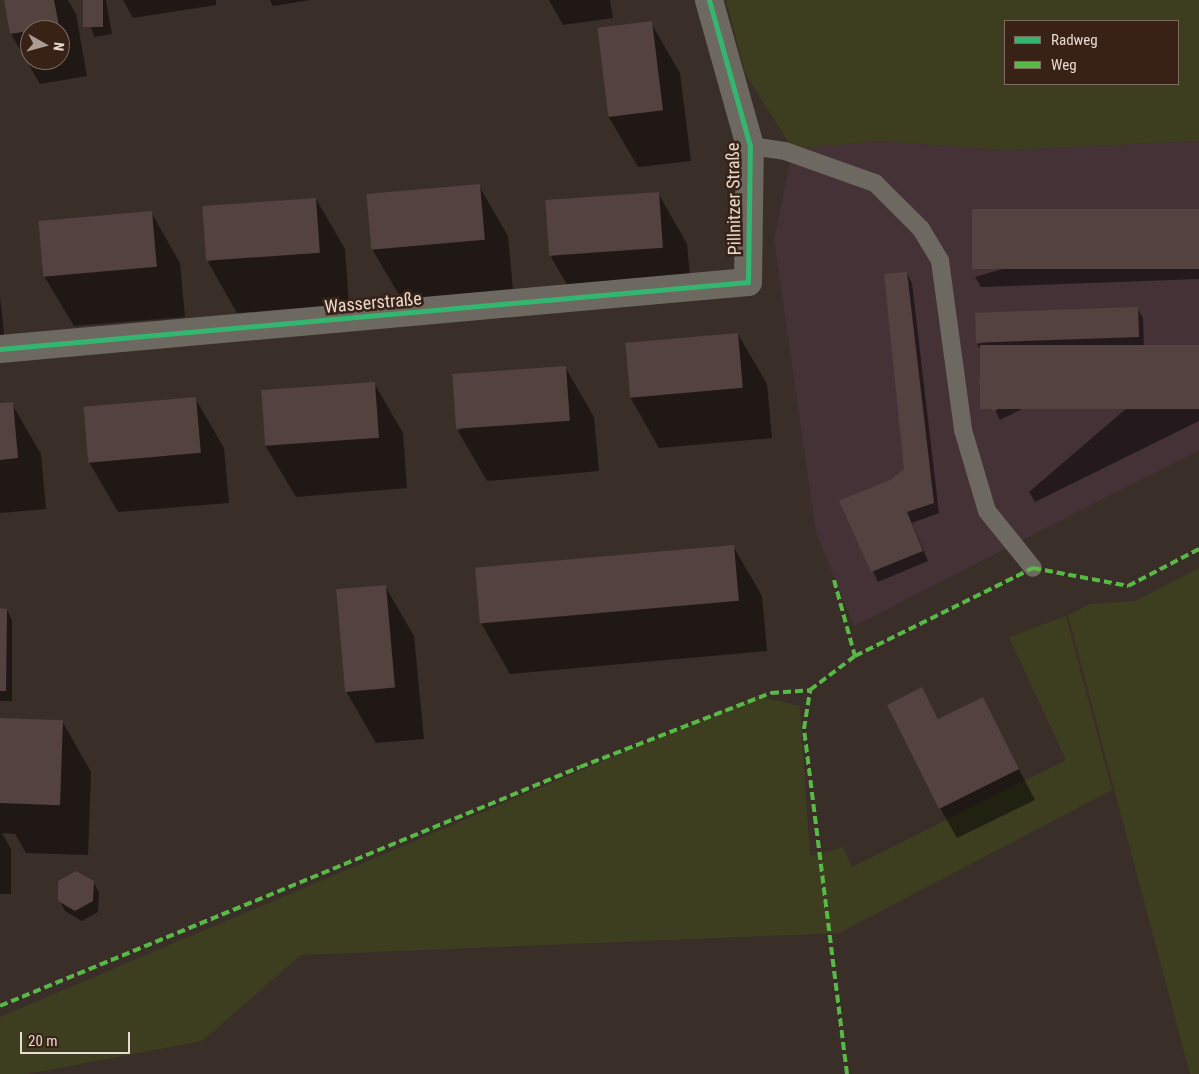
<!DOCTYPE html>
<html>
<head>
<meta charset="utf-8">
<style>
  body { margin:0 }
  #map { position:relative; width:1199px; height:1074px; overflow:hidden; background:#3a2e28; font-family:"Roboto Condensed",sans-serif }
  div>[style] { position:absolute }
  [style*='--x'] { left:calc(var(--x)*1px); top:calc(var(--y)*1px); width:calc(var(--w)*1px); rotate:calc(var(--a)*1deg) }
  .industrial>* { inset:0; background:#453237 }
  .green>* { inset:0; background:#3d3e20 }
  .shadow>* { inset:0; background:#0007 }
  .building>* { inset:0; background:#53423f; transform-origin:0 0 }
  .service>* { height:18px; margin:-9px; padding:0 9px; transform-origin:9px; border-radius:9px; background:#6d6860 }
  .minor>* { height:28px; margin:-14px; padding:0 14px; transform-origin:14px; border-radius:14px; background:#6d6860 }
  .quiet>* { height:4px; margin-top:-2px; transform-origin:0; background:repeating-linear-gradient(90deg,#58b947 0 8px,transparent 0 12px) }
  .cycleway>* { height:5px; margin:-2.5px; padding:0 2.5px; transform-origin:2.5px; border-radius:2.5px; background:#33b770 }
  span { translate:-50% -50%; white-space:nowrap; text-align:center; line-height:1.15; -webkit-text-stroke:5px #382216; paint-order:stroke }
  .street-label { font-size:18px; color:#e8d9d1 }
  .legend { position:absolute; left:1004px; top:20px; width:175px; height:65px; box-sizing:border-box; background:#382216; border:1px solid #7e6b61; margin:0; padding:6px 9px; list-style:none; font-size:15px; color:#e8d9d1 }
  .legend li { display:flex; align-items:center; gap:10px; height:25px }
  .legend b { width:25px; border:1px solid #7e6b61 }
  .north { position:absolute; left:20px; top:20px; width:50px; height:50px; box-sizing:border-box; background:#382216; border:1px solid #7e6b61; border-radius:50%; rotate:97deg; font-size:14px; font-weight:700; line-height:20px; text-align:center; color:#e8d9d1 }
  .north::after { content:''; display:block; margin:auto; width:18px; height:22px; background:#ab9d96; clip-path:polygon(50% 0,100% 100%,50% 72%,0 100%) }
  .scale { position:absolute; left:20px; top:1032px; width:110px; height:22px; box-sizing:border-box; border:2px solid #e8d9d1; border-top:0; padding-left:6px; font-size:15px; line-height:18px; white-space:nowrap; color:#e8d9d1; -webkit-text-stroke:4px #382216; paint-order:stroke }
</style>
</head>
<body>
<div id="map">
  <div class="industrial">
    <i style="clip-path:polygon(879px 141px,1005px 150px,1199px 141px,1199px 450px,854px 626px,816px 532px,774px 239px,793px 149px)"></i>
  </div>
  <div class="green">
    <i style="clip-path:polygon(evenodd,726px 0,1199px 0,1199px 141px,1005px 150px,879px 141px,793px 149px,745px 73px,726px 0,1005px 21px,1178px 21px,1178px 84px,1005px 84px,1005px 21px)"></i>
    <i style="clip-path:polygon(1199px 568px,1199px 1074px,1190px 1074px,1068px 615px,1090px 604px,1136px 601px)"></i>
    <i style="clip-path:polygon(1066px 616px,1112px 790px,839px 933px,301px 955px,202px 1041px,27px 1074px,0 1074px,0 1017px,756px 696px,800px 706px,810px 856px,843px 847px,852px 867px,1066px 760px,1009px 637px)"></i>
  </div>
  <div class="shadow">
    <i style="clip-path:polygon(evenodd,5px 0,68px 0,76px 14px,87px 76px,40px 84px,11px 34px,5px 0,30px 30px,60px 30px,60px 60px,30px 60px,30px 30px)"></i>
    <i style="clip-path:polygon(84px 0,106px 0,112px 34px,94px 37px)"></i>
    <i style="clip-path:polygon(123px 0,216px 0,216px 5px,133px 18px)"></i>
    <i style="clip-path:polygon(270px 0,310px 0,273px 6px)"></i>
    <i style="clip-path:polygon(549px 0,610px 0,613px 18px,563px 25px)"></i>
    <i style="clip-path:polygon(651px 23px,680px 73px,691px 161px,638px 167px,608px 116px)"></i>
    <i style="clip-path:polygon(479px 186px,508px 236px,513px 290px,402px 300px,372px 249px)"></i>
    <i style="clip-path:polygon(658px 193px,687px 244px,692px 298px,580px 307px,551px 257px)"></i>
    <i style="clip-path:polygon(316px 199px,345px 249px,349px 304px,237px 313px,208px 262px)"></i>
    <i style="clip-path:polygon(1199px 210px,1199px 279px,981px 287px,975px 277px)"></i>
    <i style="clip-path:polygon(151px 212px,180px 263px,185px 317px,74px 326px,44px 276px,40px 222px)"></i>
    <i style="clip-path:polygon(907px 273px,912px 283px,939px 513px,912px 523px,928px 561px,878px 582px,841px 502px,893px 480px,905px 469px)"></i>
    <i style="clip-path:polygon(0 296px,6px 353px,0 353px)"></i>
    <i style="clip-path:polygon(1137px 308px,1143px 318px,1144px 347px,983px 354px,977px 344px)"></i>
    <i style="clip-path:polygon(738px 334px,767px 384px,772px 438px,659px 448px,630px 397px)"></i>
    <i style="clip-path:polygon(1199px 346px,1199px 421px,1035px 502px,1029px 492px)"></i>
    <i style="clip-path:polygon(565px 367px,594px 417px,599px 471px,487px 481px,458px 431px)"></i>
    <i style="clip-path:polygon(1037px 367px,1050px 395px,1000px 420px,981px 382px)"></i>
    <i style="clip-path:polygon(374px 383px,403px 433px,407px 488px,296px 497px,266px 447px,262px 392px)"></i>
    <i style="clip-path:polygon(195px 398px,224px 448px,229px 503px,118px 512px,89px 462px)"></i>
    <i style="clip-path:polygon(12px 404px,41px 454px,46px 509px,0 513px,0 405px)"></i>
    <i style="clip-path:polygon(733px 546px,762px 596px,767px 651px,510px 674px,481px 623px)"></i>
    <i style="clip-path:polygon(385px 586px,414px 636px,424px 739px,376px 743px,347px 693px)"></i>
    <i style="clip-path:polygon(0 610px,7px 610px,12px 620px,12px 701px,0 701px)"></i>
    <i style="clip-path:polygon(921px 689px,939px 720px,982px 698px,1035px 800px,957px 838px,940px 808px)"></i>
    <i style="clip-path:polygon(0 719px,62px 721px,91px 772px,88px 855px,26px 853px,15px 834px,2px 833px,11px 849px,11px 894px,0 894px)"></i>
    <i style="clip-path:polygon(93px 882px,99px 892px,98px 912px,82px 921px,65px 911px,59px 900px)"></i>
  </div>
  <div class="building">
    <i style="clip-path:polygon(4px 0,54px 0,59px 26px,10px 34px)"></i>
    <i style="left:83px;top:0;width:20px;height:27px"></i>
    <i style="left:652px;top:21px;width:90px;height:55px;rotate:83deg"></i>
    <i style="left:480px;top:184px;width:56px;height:114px;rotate:85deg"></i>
    <i style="left:659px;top:192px;width:56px;height:114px;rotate:86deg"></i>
    <i style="left:316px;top:198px;width:55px;height:114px;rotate:86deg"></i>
    <i style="left:1199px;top:209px;width:60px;height:227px;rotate:90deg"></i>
    <i style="left:152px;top:211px;width:56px;height:114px;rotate:85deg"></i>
    <i style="clip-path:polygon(907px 272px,934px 503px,907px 512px,923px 551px,871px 572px,839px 501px,892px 479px,904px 469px,884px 274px)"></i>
    <i style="left:1138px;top:307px;width:30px;height:163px;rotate:88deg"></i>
    <i style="left:738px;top:333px;width:55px;height:113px;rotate:85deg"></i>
    <i style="left:1199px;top:345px;width:64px;height:219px;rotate:90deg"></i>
    <i style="left:1031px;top:355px;width:33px;height:59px;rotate:63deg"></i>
    <i style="left:566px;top:366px;width:55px;height:114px;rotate:86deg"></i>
    <i style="left:375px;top:382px;width:56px;height:114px;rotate:86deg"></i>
    <i style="left:196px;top:397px;width:56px;height:113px;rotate:85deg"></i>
    <i style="clip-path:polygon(13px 402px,18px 458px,0 460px,0 403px)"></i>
    <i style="left:734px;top:545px;width:56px;height:260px;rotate:85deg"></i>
    <i style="left:386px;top:585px;width:103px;height:50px;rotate:85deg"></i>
    <i style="clip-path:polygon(0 608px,7px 609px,6px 691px,0 691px)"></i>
    <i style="clip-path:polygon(922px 687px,938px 719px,983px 697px,1019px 769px,939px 809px,887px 705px)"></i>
    <i style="left:0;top:718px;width:63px;height:85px;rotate:2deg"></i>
    <i style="clip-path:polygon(76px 871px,94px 881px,93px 901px,75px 911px,58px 901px,58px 881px)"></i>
  </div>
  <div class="service">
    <i style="--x:750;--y:146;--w:35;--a:8"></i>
    <i style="--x:785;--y:151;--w:96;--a:19.6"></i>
    <i style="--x:875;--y:183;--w:65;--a:45"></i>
    <i style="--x:921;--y:229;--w:37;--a:59"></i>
    <i style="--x:940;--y:261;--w:171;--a:82.2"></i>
    <i style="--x:963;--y:430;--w:84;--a:73.5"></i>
    <i style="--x:987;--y:511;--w:73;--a:51.1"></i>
  </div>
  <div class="minor">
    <i style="--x:0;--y:349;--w:751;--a:-5.12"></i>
    <i style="--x:748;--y:282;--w:136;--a:-89.2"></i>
    <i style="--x:750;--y:146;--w:152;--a:-105.7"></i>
  </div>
  <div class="quiet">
    <i style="--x:834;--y:580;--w:79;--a:74.6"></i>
    <i style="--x:0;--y:1006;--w:627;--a:-22.4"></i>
    <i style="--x:580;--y:767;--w:205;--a:-21.2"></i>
    <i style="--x:771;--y:693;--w:39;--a:-4"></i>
    <i style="--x:847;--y:1074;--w:348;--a:-97.1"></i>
    <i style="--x:804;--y:729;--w:39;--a:-81"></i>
    <i style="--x:810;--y:690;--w:56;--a:-37.1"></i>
    <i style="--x:855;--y:656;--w:199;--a:-26.3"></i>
    <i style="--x:1033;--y:568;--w:97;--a:10.7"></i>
    <i style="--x:1128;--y:586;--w:80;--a:-27.5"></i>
  </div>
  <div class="cycleway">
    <i style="--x:0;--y:349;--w:751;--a:-5.12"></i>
    <i style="--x:748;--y:282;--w:136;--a:-89.2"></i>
    <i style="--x:750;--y:146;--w:152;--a:-105.7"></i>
  </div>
  <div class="street-label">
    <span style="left:734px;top:199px;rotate:-91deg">Pillnitzer Straße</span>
    <span style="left:373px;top:303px;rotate:-5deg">Wasserstraße</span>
  </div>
  <ul class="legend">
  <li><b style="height:6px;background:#33b770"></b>Radweg</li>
  <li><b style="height:6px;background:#58b947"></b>Weg</li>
  </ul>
  <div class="north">N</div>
  <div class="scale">20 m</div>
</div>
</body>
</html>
